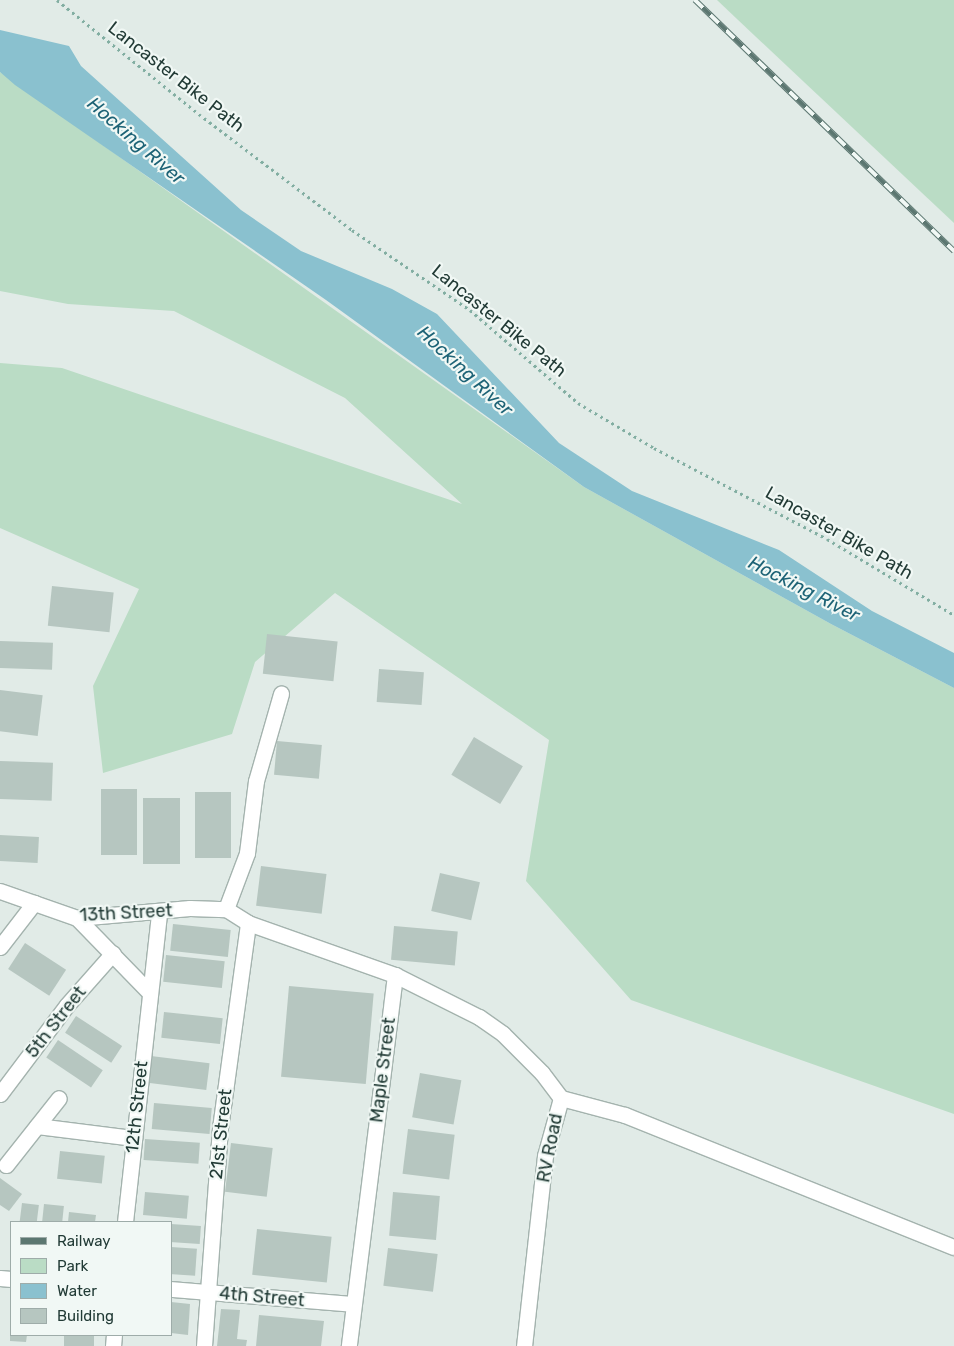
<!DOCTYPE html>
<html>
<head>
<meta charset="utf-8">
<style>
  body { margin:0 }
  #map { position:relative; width:954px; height:1346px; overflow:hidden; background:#e1ebe7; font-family:Rubik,sans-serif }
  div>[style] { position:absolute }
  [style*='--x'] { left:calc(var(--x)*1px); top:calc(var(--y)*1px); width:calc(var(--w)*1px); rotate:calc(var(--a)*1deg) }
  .green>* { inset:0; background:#badcc5 }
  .water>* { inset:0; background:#8ac1cf }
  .building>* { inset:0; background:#b6c6c0; transform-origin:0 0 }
  .path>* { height:3px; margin-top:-1.5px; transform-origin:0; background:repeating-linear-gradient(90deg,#82aea2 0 2.5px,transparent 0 6.5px) }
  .roads { filter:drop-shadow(1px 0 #a4b3ae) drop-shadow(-1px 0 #a4b3ae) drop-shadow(0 1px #a4b3ae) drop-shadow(0 -1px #a4b3ae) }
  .service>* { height:15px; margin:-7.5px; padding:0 7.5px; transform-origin:7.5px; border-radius:7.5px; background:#fff }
  .rail>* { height:5.5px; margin-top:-2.75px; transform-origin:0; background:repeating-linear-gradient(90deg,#f1f8f5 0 11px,#5c7771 0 22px); box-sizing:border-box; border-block:1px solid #5c7771 }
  span { translate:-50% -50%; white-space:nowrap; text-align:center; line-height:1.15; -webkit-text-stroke:4.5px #f1f8f5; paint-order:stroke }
  .street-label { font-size:18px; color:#223b36 }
  .water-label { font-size:19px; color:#1d6376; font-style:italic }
  .legend { position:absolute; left:10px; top:1221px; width:162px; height:115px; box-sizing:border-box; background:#f1f8f5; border:1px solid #9eaca9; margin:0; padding:6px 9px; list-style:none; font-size:15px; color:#223b36 }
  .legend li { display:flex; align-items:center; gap:10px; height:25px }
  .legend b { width:25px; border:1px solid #9eaca9 }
</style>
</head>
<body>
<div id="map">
  <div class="green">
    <i style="clip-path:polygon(717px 0,954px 0,954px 223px,737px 19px)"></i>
    <i style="clip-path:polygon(0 72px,584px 487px,831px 624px,954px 688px,954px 1114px,631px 1000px,526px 881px,549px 740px,335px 593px,255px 662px,232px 734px,103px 773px,93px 686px,139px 589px,0 528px,0 363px,62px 368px,462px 504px,345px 398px,174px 311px,68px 304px,0 291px)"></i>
  </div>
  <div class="water">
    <i style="clip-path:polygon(0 30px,69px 46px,81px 66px,241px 210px,301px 251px,392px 289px,437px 314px,559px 443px,632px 491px,779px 550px,872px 611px,954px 653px,954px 688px,831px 624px,584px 487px,326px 300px,15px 85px,0 72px)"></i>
  </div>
  <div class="building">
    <i style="left:52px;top:586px;width:62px;height:40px;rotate:6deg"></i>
    <i style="left:267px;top:634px;width:71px;height:40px;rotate:6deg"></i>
    <i style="left:0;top:641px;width:53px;height:27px;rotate:2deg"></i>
    <i style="left:379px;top:669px;width:45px;height:33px;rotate:4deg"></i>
    <i style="left:0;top:690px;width:43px;height:41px;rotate:7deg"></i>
    <i style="left:474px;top:737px;width:57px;height:44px;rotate:31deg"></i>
    <i style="left:277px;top:741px;width:45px;height:34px;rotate:5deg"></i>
    <i style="left:0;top:761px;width:53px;height:38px;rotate:2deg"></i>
    <i style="left:101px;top:789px;width:36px;height:66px"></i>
    <i style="left:195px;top:792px;width:36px;height:66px"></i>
    <i style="left:143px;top:798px;width:37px;height:66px"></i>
    <i style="left:0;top:835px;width:39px;height:26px;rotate:3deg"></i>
    <i style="left:261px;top:866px;width:66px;height:40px;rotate:7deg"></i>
    <i style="left:440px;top:873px;width:41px;height:39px;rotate:13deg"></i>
    <i style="left:173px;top:924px;width:58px;height:27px;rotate:6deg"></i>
    <i style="left:394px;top:926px;width:64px;height:34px;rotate:5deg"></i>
    <i style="left:25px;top:943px;width:49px;height:31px;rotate:33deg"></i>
    <i style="left:166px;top:955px;width:59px;height:27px;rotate:6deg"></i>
    <i style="left:289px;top:986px;width:85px;height:91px;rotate:5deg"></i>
    <i style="left:164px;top:1012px;width:59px;height:26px;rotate:6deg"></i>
    <i style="left:76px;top:1016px;width:55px;height:20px;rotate:33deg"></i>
    <i style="left:58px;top:1040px;width:54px;height:21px;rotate:34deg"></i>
    <i style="left:151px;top:1056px;width:59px;height:27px;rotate:7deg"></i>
    <i style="left:420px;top:1073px;width:42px;height:45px;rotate:10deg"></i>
    <i style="left:154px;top:1103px;width:58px;height:26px;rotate:5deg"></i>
    <i style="left:408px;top:1129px;width:47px;height:45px;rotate:7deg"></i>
    <i style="left:145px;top:1139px;width:55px;height:21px;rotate:4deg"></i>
    <i style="left:231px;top:1143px;width:42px;height:49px;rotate:7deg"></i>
    <i style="left:60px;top:1151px;width:45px;height:28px;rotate:6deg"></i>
    <i style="clip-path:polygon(0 1178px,22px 1194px,9px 1211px,0 1205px)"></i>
    <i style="left:145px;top:1192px;width:44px;height:23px;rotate:5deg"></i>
    <i style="left:393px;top:1192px;width:47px;height:44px;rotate:5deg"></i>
    <i style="left:22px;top:1203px;width:17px;height:19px;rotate:7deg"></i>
    <i style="left:44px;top:1204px;width:20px;height:18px;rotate:6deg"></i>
    <i style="clip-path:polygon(69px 1212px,96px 1215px,95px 1222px,68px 1222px)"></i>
    <i style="left:171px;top:1224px;width:30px;height:18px;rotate:4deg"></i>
    <i style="left:257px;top:1229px;width:75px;height:46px;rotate:6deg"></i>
    <i style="left:171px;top:1247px;width:26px;height:27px;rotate:4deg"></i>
    <i style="left:388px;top:1248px;width:50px;height:38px;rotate:7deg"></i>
    <i style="clip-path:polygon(171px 1302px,190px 1304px,188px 1335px,171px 1333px)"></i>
    <i style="clip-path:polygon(221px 1309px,240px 1310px,237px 1339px,247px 1340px,246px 1346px,217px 1346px)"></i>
    <i style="clip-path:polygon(259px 1315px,324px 1321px,321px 1346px,256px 1346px)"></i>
    <i style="clip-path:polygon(10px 1335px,27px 1335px,26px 1342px,10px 1341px)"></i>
    <i style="left:64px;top:1335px;width:30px;height:11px"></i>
  </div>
  <div class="path">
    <i style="--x:57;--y:0;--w:189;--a:38.8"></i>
    <i style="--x:204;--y:118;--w:186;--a:37.1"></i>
    <i style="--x:352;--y:230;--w:143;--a:34.1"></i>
    <i style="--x:470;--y:310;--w:143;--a:40.7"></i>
    <i style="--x:578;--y:403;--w:88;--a:30.6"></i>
    <i style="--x:654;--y:448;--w:195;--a:27.7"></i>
    <i style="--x:827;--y:539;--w:148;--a:30.9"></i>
  </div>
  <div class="roads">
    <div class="service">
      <i style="--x:0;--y:891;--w:82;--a:19.3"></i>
      <i style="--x:77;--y:918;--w:113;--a:-5.1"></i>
      <i style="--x:190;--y:908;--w:36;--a:2"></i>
      <i style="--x:226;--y:909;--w:26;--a:32"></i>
      <i style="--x:248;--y:923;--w:156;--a:19.5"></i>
      <i style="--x:395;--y:975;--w:374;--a:97.1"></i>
      <i style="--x:226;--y:909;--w:60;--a:-69.4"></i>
      <i style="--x:247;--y:853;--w:73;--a:-82.9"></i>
      <i style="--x:256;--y:781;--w:91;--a:-74"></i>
      <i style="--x:77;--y:918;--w:103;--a:45.8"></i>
      <i style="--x:0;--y:947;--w:56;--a:-52.3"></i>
      <i style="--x:395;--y:975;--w:94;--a:26.6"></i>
      <i style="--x:479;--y:1017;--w:29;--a:35"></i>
      <i style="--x:503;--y:1034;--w:55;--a:45"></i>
      <i style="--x:542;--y:1073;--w:31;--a:53"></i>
      <i style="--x:561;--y:1098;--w:60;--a:105.4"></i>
      <i style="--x:545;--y:1156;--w:191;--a:96.3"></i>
      <i style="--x:0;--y:1094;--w:111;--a:-53"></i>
      <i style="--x:67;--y:1005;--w:69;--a:-48.5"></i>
      <i style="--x:561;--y:1098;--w:66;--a:14.9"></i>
      <i style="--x:625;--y:1115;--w:354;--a:21.9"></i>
      <i style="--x:37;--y:1126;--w:98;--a:7.1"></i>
      <i style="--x:6;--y:1165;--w:85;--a:-51.7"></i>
      <i style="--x:125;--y:1222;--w:311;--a:-83.7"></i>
      <i style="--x:0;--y:1278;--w:11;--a:5"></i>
      <i style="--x:171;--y:1289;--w:183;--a:4.7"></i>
      <i style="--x:113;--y:1346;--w:11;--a:-85"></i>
      <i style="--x:204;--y:1346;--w:219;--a:-85.8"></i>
      <i style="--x:220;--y:1128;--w:207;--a:-82.2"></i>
    </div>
  </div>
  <div class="rail">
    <i style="--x:695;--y:0;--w:361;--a:44.1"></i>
  </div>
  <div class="street-label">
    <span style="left:176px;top:77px;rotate:38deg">Lancaster Bike Path</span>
    <span style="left:499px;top:321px;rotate:39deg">Lancaster Bike Path</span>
    <span style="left:839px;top:533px;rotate:30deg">Lancaster Bike Path</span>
    <span style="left:126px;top:913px;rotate:-3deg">13th Street</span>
    <span style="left:56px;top:1022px;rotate:-52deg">5th Street</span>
    <span style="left:383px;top:1070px;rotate:-83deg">Maple Street</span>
    <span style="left:137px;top:1107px;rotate:-84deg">12th Street</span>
    <span style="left:221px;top:1134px;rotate:-84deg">21st Street</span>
    <span style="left:550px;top:1148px;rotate:-79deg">RV Road</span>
    <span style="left:262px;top:1297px;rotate:5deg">4th Street</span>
  </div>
  <div class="water-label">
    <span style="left:136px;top:141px;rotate:41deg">Hocking River</span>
    <span style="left:465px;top:371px;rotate:43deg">Hocking River</span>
    <span style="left:804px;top:589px;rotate:27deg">Hocking River</span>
  </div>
  <ul class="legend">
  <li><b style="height:6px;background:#5c7771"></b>Railway</li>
  <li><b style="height:14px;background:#badcc5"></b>Park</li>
  <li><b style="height:14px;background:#8ac1cf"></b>Water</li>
  <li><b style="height:14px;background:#b6c6c0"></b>Building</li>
  </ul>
</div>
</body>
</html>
